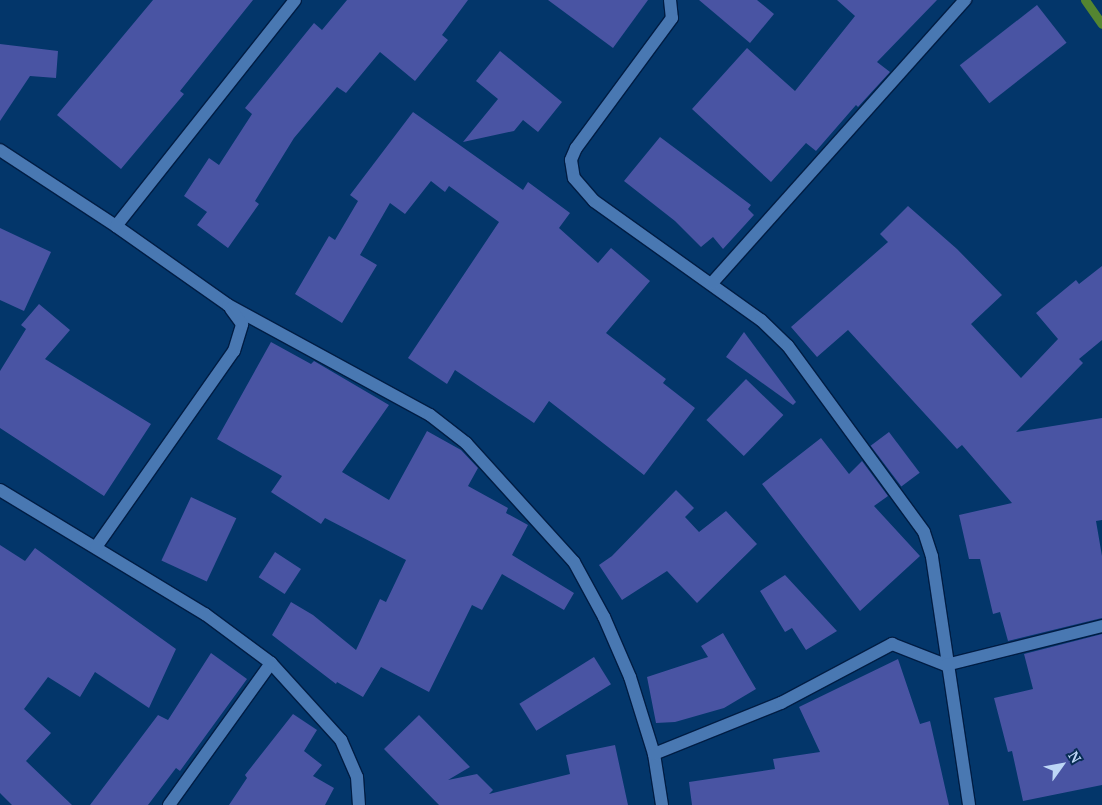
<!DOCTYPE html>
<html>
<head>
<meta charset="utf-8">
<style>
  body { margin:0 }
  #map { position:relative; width:1102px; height:805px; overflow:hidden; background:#03366a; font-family:"PT Serif",serif }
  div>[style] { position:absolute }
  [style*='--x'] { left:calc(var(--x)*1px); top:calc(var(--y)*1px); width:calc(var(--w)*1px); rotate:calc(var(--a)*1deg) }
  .stream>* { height:9px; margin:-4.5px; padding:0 4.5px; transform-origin:4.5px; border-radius:4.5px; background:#548531 }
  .building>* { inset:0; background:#4954a3; transform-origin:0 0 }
  .roads { filter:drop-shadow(1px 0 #001d44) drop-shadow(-1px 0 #001d44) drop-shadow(0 1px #001d44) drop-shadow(0 -1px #001d44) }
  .minor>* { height:12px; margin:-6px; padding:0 6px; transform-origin:6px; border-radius:6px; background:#4978b2 }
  span { translate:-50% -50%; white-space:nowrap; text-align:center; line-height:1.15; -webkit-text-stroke:5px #082d55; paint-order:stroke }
  .north { position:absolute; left:1037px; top:740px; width:50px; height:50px; -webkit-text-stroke:4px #082d55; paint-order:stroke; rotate:58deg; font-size:14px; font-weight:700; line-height:20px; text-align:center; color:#bdd6f6 }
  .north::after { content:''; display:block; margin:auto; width:18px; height:22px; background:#bdd6f6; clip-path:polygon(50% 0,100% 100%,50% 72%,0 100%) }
</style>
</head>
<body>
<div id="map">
  <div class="stream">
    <i style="--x:1085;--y:0;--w:29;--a:55"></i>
  </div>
  <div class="building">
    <i style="clip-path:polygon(153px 0,253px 0,180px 91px,184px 94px,121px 169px,57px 115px)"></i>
    <i style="clip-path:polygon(347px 0,468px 0,442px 35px,448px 40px,415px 81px,380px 52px,346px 93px,337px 87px,294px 138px,255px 201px,259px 204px,228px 248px,197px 225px,207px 212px,184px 196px,209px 158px,219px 165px,252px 114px,245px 108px,314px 23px,322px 30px)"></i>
    <i style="clip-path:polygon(548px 0,648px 0,613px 48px)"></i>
    <i style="clip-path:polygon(699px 0,757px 0,774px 14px,750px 43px)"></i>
    <i style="clip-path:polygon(837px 0,937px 0,877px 62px,890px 72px,858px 107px,856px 105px,816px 151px,806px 143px,771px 182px,692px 109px,747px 48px,795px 91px,855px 16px)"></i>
    <i style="left:1037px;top:5px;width:48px;height:98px;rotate:52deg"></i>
    <i style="clip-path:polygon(0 44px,58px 51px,56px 78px,30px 76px,0 121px)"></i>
    <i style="clip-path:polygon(500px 51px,562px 102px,538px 132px,523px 120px,514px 131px,463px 142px,498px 99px,476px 81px)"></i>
    <i style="clip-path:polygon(413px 112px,523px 190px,528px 182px,570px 213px,559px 228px,598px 263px,611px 248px,650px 281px,606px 333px,666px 379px,663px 383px,695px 408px,644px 475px,549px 401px,534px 423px,455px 370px,447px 384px,408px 358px,499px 222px,449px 186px,445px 192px,431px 181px,405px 214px,390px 203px,360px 255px,377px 265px,342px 323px,295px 294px,329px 236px,335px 240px,358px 201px,350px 195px)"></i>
    <i style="clip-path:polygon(660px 137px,751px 205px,748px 209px,754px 215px,723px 249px,713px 237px,701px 247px,675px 221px,624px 181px)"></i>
    <i style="clip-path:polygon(908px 206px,957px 249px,1002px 295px,971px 324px,1021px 378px,1058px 339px,1036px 313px,1076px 280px,1079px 284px,1102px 266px,1102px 340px,1079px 359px,1083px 363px,1016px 432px,1102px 418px,1102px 520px,1096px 521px,1102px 556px,1102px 618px,1008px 641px,1000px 612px,993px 614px,980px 559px,969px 559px,959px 515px,1012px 503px,962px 445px,957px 449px,848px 330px,817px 357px,791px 327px,888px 242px,880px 234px)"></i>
    <i style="clip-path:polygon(0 228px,51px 252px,24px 311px,0 300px)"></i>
    <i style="clip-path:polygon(39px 304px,70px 330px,45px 359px,151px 424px,104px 496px,0 428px,0 371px,26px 329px,21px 325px)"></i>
    <i style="clip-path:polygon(744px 332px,796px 402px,793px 405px,726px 357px)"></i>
    <i style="clip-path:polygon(271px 342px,311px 364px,314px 361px,389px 405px,342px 472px,389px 500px,427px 431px,461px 450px,478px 468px,468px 486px,508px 508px,506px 513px,528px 525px,512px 555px,574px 593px,564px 610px,502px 574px,482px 610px,472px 605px,429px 692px,381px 667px,363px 697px,337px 682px,336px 684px,272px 635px,291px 602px,313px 615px,356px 650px,380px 599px,386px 602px,406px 560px,325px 518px,321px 524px,271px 492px,282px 476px,217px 439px)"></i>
    <i style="left:746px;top:379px;width:52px;height:57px;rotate:44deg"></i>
    <i style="left:889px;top:432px;width:51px;height:23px;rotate:53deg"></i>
    <i style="clip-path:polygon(821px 438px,849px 474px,862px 461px,888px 496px,874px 506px,920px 556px,860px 611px,762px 484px)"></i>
    <i style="clip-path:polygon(676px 490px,694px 508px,685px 517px,699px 532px,726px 511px,757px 544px,697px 603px,667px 571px,622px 600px,599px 565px,612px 556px)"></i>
    <i style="left:191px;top:497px;width:50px;height:70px;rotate:25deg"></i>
    <i style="clip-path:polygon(0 545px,25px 561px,35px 548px,176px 649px,149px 708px,95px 672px,80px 697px,48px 677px,24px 709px,51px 733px,26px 761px,72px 805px,12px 805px,0 793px)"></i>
    <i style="left:275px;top:552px;width:31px;height:30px;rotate:33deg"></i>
    <i style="clip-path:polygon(785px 575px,837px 631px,806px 650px,792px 628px,785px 632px,760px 591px)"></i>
    <i style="clip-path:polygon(723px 633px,756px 689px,724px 708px,675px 722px,656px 723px,647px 677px,708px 657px,701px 646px)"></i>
    <i style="clip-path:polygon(1102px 634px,1102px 785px,1023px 801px,1012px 751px,1008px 752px,994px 698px,1033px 689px,1024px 654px)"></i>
    <i style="clip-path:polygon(211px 653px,247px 679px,180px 771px,176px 768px,148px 805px,90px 805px,158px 715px,168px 720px)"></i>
    <i style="left:594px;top:657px;width:32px;height:88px;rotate:58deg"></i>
    <i style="clip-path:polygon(898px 659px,920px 724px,930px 721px,949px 805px,692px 805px,689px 782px,775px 769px,773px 759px,820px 752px,799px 707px)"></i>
    <i style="clip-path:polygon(293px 714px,317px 730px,304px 751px,322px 765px,313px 776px,334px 788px,325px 805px,229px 805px,247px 778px,245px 775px)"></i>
    <i style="clip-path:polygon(419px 715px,470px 767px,448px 780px,477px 774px,493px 790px,489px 794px,570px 774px,566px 755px,615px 745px,628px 805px,439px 805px,384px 749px)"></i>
  </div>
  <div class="roads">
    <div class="minor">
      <i style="--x:670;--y:0;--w:18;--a:84"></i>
      <i style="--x:672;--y:18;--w:162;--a:126.4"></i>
      <i style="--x:576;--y:148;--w:13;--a:113"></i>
      <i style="--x:571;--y:160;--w:18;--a:81"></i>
      <i style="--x:574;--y:178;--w:30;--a:49"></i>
      <i style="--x:594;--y:201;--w:205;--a:35.5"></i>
      <i style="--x:761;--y:320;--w:37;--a:44"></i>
      <i style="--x:788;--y:346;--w:230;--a:53.8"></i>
      <i style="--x:924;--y:532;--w:26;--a:72"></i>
      <i style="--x:932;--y:557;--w:251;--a:81.5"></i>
      <i style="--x:0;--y:150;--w:139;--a:33.2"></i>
      <i style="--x:116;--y:226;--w:137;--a:35.2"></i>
      <i style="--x:228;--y:305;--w:230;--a:28.6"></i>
      <i style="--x:430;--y:415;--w:46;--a:37.9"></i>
      <i style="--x:466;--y:443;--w:161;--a:47.8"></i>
      <i style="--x:574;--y:562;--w:63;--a:61.4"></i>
      <i style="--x:604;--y:617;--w:65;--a:66.6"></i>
      <i style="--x:630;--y:677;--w:81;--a:72.7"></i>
      <i style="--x:654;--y:754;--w:52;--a:81.1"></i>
      <i style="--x:116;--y:226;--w:288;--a:-51.6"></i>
      <i style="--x:712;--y:283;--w:380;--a:-48.2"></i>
      <i style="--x:0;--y:490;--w:240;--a:31.2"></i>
      <i style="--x:205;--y:614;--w:82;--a:36.6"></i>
      <i style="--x:271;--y:663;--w:104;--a:47.7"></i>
      <i style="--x:341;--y:740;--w:40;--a:66.6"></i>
      <i style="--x:357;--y:777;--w:28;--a:86"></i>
      <i style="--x:96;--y:547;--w:240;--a:-54.9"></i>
      <i style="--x:234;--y:351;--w:28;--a:-73"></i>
      <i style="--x:242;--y:324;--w:19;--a:-126"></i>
      <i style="--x:654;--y:754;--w:137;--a:-21.9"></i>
      <i style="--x:781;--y:703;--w:126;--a:-28"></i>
      <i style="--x:892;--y:644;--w:58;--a:21.3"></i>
      <i style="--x:946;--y:665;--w:161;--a:-14"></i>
      <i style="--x:169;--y:805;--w:175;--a:-54.3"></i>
    </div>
  </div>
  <div class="north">N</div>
</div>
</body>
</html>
